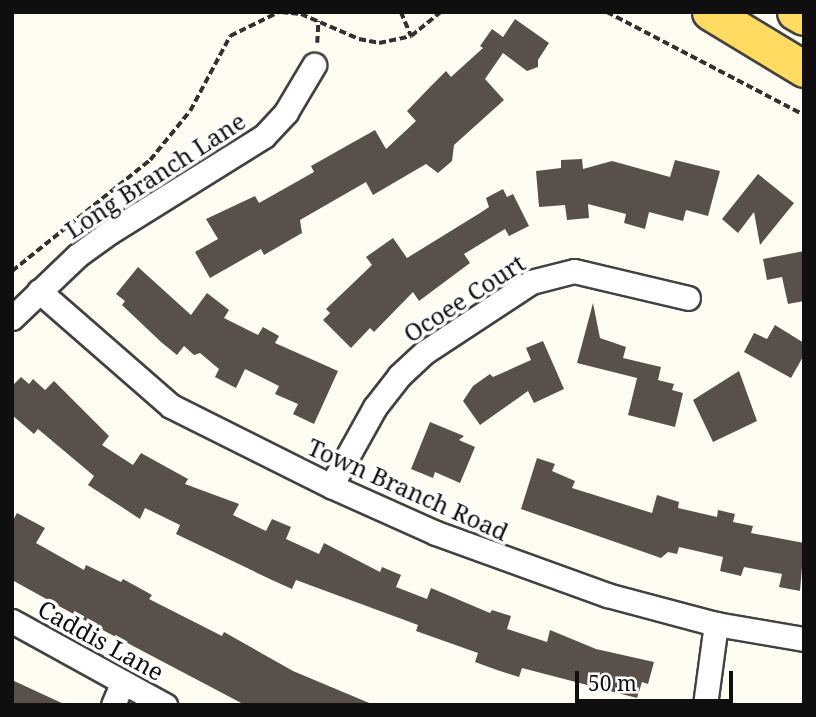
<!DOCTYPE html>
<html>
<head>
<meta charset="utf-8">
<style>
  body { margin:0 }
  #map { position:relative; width:816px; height:717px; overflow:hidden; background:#fffdf1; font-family:"Noto Serif",serif }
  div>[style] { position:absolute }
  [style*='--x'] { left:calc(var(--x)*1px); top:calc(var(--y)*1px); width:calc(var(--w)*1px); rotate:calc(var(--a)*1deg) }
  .building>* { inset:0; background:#59504a }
  .path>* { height:3.5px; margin-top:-1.75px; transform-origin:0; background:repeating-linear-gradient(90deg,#313131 0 7px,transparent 0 10.5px) }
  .roads { filter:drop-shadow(2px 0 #424242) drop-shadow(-2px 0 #424242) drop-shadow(0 2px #424242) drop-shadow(0 -2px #424242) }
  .minor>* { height:23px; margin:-11.5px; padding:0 11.5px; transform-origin:11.5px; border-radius:11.5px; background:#fff }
  .primary>* { height:35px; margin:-17.5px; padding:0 17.5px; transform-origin:17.5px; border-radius:17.5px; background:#ffdb61 }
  span { translate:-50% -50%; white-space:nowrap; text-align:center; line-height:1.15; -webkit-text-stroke:7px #fff; paint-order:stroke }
  .street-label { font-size:24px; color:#0f0f0f }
  .frame { position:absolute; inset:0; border:14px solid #0f0f0f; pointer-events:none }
  .scale { position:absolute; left:575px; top:671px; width:158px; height:32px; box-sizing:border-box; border:4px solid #0f0f0f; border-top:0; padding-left:9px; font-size:21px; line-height:24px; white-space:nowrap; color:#0f0f0f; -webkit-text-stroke:5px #fff; paint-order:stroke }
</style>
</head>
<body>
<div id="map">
  <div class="building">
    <i style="clip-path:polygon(515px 19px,549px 43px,538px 60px,538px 67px,527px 71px,503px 53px,485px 79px,504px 100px,454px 145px,452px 161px,438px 173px,426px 164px,373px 195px,366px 182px,300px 220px,302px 233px,264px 255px,261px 249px,210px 278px,195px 252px,218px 239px,206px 219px,255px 196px,259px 203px,314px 172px,311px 166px,375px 130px,386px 149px,416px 121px,407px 111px,432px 85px,446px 71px,451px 77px,483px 48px,480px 46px,492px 29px,503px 37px)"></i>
    <i style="clip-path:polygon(582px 159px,583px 169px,612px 161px,670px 177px,675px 160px,720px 171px,708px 216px,686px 210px,683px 221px,649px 212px,645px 229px,624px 223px,626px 214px,588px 204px,589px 218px,567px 220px,565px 205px,539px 207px,536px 171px,561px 168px,561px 160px)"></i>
    <i style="clip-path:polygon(758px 174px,794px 203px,760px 245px,754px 212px,738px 233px,722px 219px)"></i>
    <i style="clip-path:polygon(503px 189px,507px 197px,513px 194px,529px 226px,509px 236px,505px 229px,464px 254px,470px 263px,419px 301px,413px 292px,374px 332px,370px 328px,351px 348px,323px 320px,330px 313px,326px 309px,372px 265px,366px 257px,393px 238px,407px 258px,480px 213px,489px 207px,486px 198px)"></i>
    <i style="clip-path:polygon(804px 251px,804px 301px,788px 304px,782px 277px,767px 280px,763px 259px)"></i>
    <i style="clip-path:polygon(138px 267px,191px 315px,207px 293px,229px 310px,224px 318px,258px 335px,263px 327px,279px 336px,275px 343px,338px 371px,314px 424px,293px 414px,298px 404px,275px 394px,279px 386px,245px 369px,236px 388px,215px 377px,219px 369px,200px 353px,194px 355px,184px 346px,177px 355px,161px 342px,122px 305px,125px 301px,116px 294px)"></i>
    <i style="clip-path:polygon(593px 303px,600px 338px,626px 347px,623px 358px,661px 367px,658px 380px,674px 384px,672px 390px,683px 393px,675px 427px,628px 415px,637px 378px,577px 363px)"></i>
    <i style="clip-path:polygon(775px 325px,804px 343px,804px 355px,791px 378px,744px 352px,754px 333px,767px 339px)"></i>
    <i style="clip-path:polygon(543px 341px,564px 389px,534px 403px,528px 391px,480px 425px,463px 401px,473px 386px,490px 374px,493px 377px,531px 360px,526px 348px)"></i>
    <i style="clip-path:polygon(739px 371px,757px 421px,713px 442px,693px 400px)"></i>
    <i style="clip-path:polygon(21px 377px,29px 384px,33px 379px,45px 390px,54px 381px,109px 436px,102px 445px,133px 465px,141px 453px,188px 479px,185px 484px,239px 504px,233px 515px,266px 531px,272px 519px,291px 527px,286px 539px,319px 554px,324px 543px,380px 572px,382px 567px,401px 575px,396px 587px,427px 599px,431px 588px,490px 613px,492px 610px,511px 616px,507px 629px,547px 642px,550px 630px,596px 649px,654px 662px,648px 684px,642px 682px,637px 698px,522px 668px,519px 677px,497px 670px,475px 662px,478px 653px,416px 631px,418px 625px,296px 580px,292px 589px,272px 580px,176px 534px,180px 525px,145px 508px,140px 519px,88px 485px,94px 476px,38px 429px,34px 434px,12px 415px,12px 386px)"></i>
    <i style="clip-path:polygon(430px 422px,464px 436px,459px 440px,475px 447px,460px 483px,435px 472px,433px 478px,411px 469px)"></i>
    <i style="clip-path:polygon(537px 458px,555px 464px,552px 471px,575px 481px,572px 488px,652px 513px,657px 495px,679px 502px,678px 508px,717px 517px,718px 510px,735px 514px,733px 522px,753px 526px,751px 533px,804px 543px,800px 591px,779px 587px,782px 574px,744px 567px,741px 576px,720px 571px,723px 557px,679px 547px,677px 554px,668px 552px,661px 558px,521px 509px)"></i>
    <i style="clip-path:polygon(17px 513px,45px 528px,36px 543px,84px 570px,86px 565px,121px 582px,123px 579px,152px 595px,149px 599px,222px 636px,224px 632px,293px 671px,374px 705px,245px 705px,97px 627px,12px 580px,12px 522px)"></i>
    <i style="clip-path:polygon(12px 680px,66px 705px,12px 705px)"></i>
  </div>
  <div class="path">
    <i style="--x:281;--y:12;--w:20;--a:6"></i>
    <i style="--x:301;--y:14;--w:63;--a:23.3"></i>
    <i style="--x:359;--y:39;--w:20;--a:11"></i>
    <i style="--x:379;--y:43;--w:33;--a:-12"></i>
    <i style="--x:411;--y:36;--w:38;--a:-39"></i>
    <i style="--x:401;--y:12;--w:26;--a:67"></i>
    <i style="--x:607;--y:12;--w:222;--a:27.6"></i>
    <i style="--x:317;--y:43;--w:22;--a:-87"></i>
    <i style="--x:12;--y:271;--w:177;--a:-38.8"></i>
    <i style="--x:150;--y:160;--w:63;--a:-50.8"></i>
    <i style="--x:190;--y:111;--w:85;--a:-61.9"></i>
    <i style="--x:230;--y:36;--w:55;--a:-26.1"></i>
  </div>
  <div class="roads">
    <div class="minor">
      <i style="--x:39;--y:291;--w:175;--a:41.1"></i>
      <i style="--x:171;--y:406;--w:179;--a:26.6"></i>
      <i style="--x:331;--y:486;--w:115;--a:24.1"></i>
      <i style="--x:436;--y:533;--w:182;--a:19.9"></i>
      <i style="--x:607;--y:595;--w:113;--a:14.9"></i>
      <i style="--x:716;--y:624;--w:89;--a:9.7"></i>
      <i style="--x:12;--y:318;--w:91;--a:-43.7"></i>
      <i style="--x:78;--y:255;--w:39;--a:-36"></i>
      <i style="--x:110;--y:232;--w:181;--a:-31.9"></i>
      <i style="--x:264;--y:136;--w:33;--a:-47"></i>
      <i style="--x:286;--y:112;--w:55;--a:-59.2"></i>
      <i style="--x:331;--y:486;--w:90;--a:-60.9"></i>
      <i style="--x:375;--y:407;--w:39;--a:-52"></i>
      <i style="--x:399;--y:376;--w:35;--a:-43"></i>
      <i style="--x:425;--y:352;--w:127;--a:-33.4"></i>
      <i style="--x:531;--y:282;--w:44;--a:-14.3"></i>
      <i style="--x:574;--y:271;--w:117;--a:13.3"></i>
      <i style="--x:12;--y:621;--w:175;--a:28.8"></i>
      <i style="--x:113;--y:705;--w:25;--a:-67"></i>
      <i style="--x:705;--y:705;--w:82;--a:-82.3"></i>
    </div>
    <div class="primary">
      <i style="--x:710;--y:12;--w:110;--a:31.2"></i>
      <i style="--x:795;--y:12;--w:10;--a:29"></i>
    </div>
  </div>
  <div class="street-label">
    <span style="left:155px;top:175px;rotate:-33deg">Long Branch Lane</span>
    <span style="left:464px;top:298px;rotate:-33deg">Ocoee Court</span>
    <span style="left:408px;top:489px;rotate:24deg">Town Branch Road</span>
    <span style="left:101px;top:640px;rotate:29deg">Caddis Lane</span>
  </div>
  <div class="frame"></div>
  <div class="scale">50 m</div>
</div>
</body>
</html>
